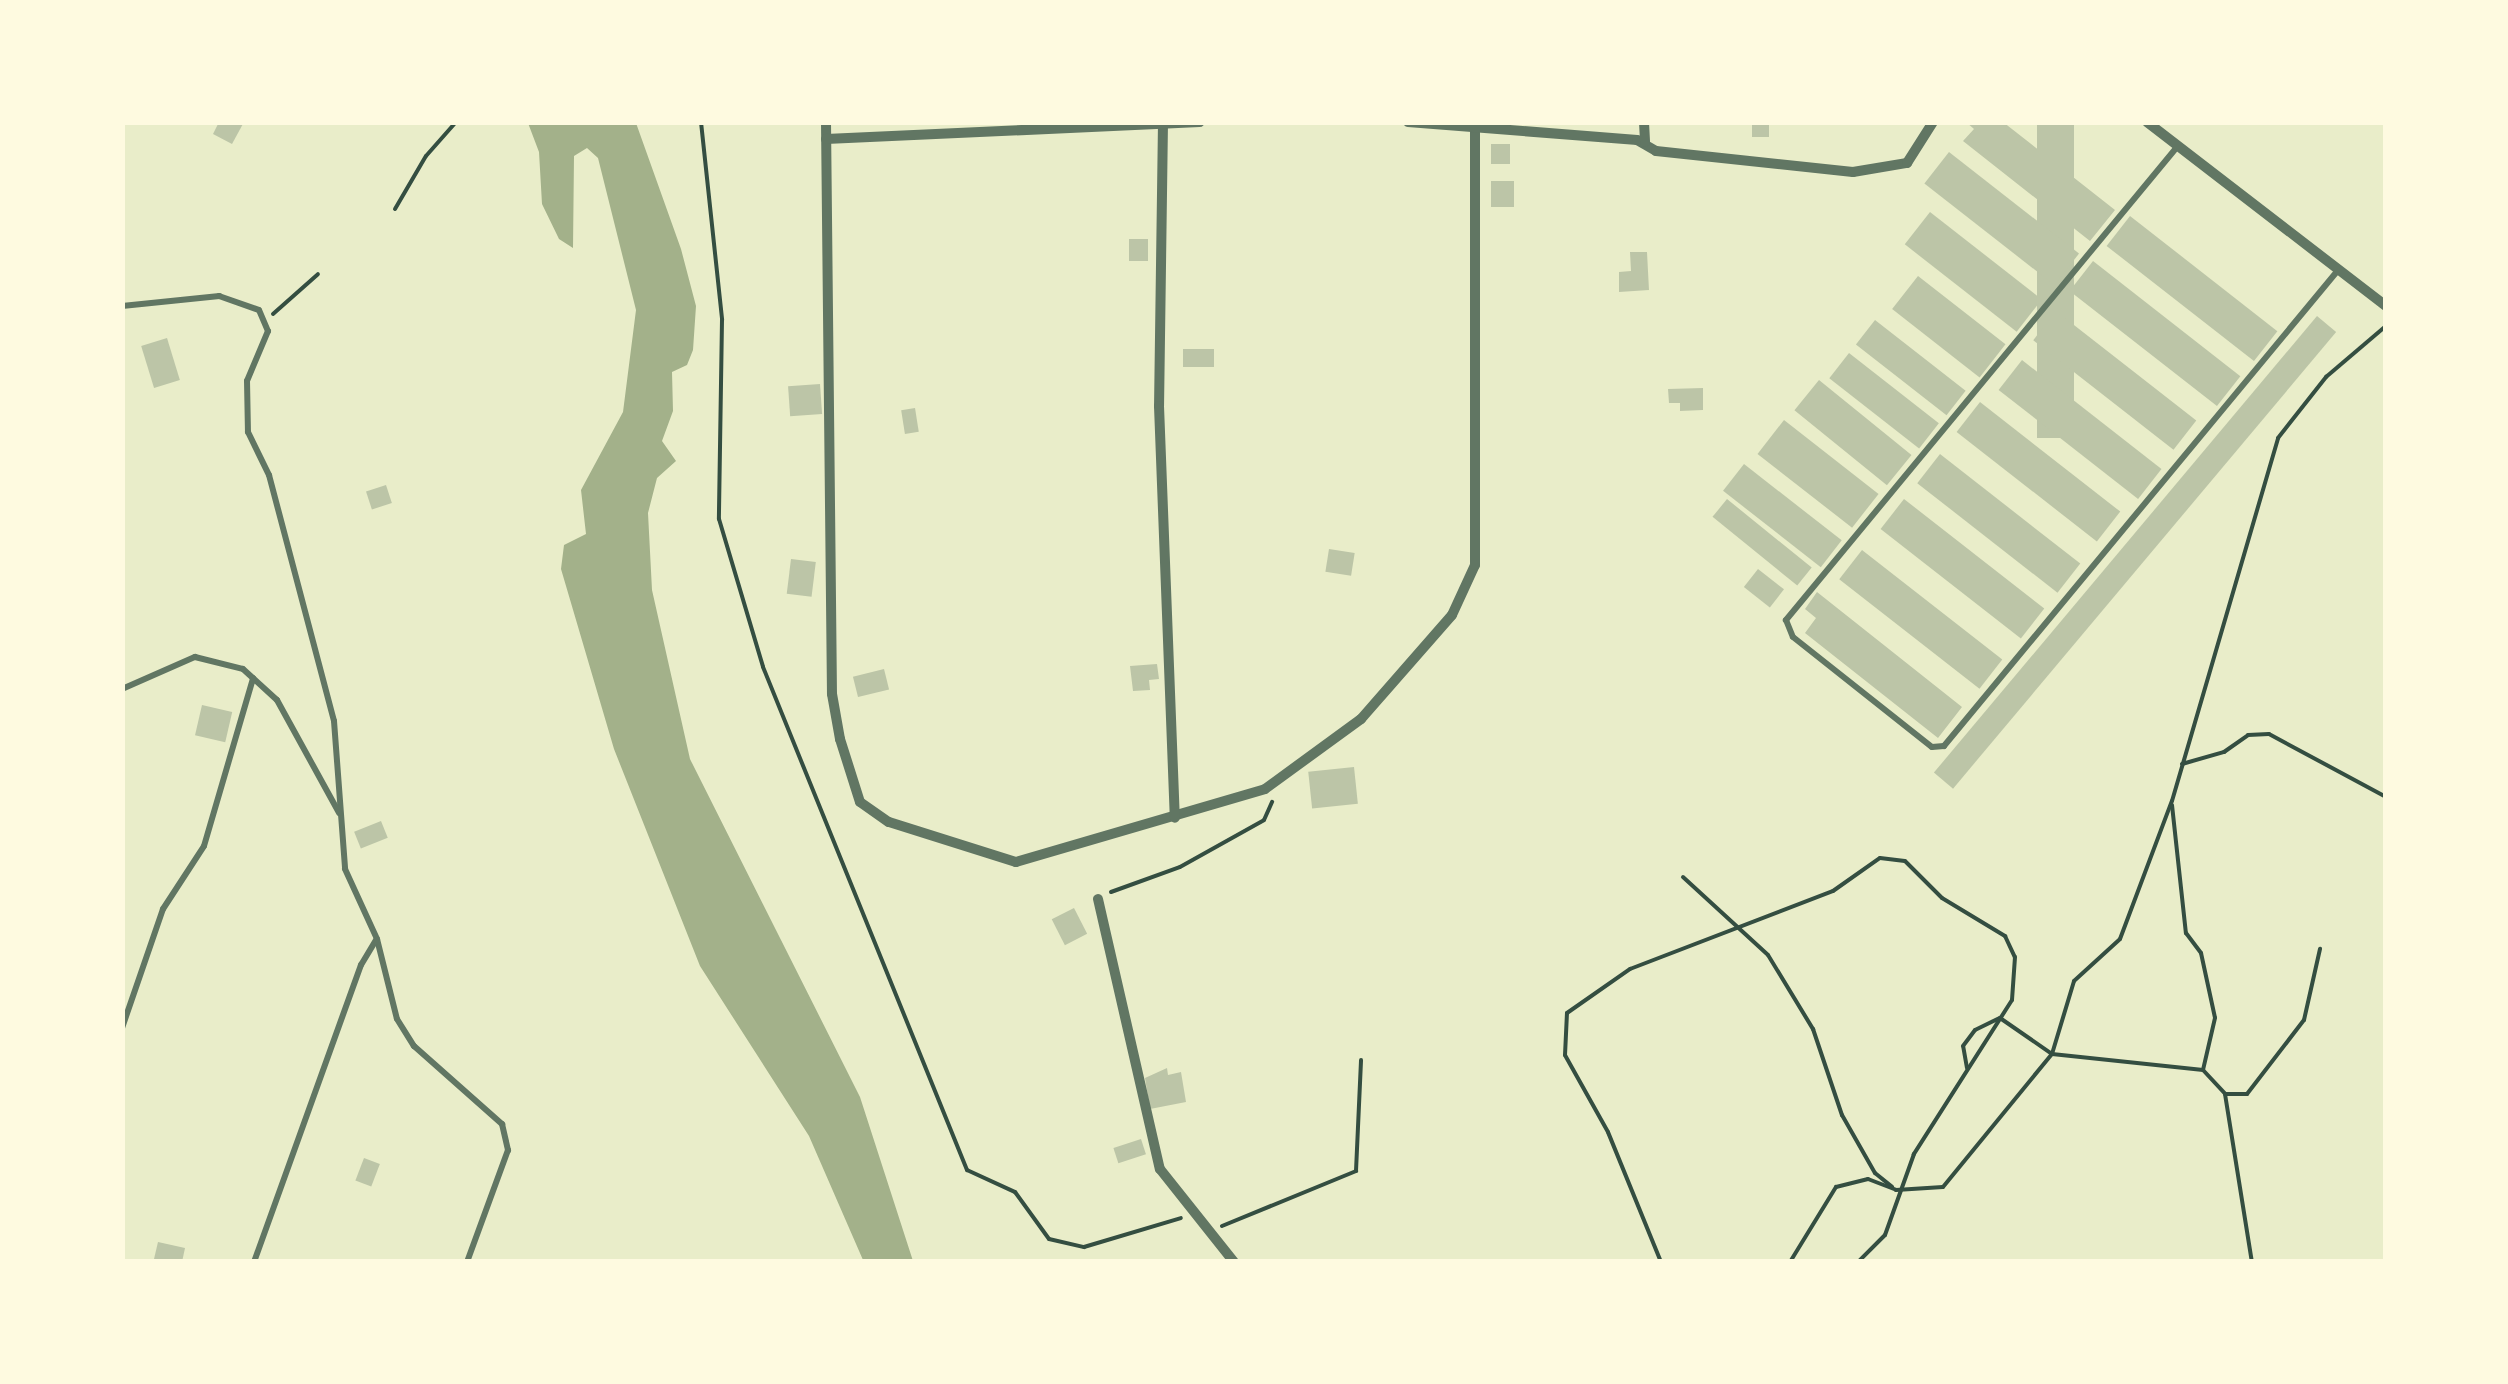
<!DOCTYPE html>
<html>
<head>
<meta charset="utf-8">
<style>
  body { margin:0 }
  #map { position:relative; width:2508px; height:1384px; overflow:hidden; background:#e9edc9; font-family:Mulish,sans-serif }
  div>[style] { position:absolute }
  [style*='--x'] { left:calc(var(--x)*1px); top:calc(var(--y)*1px); width:calc(var(--w)*1px); rotate:calc(var(--a)*1deg) }
  .water>* { inset:0; background:#a3b18a }
  .building>* { inset:0; background:#bcc5a7; transform-origin:0 0 }
  .path>* { height:4px; margin:-2px; padding:0 2px; transform-origin:2px; border-radius:2px; background:#344e41 }
  .service>* { height:6px; margin:-3px; padding:0 3px; transform-origin:3px; border-radius:3px; background:#617663 }
  .minor>* { height:10px; margin:-5px; padding:0 5px; transform-origin:5px; border-radius:5px; background:#617663 }
  span { translate:-50% -50%; white-space:nowrap; text-align:center; line-height:1.15; -webkit-text-stroke:10px #fefae0; paint-order:stroke }
  .frame { position:absolute; inset:0; border:125px solid #fefae0; pointer-events:none }
</style>
</head>
<body>
<div id="map">
  <div class="water">
    <i style="clip-path:polygon(528px 123px,636px 123px,681px 249px,696px 306px,693px 350px,687px 365px,672px 372px,673px 411px,662px 441px,676px 461px,657px 478px,648px 513px,652px 590px,690px 759px,860px 1097px,913px 1261px,863px 1260px,809px 1136px,700px 966px,614px 749px,561px 569px,564px 545px,586px 534px,581px 490px,623px 412px,636px 310px,598px 158px,587px 148px,574px 156px,573px 248px,559px 239px,542px 204px,539px 152px)"></i>
  </div>
  <div class="building">
    <i style="clip-path:polygon(219px 122px,244px 122px,232px 144px,213px 134px)"></i>
    <i style="left:1752px;top:122px;width:17px;height:15px"></i>
    <i style="clip-path:polygon(1966px 122px,2003px 122px,2115px 210px,2090px 241px,1963px 141px,1974px 129px)"></i>
    <i style="left:2037px;top:122px;width:37px;height:316px"></i>
    <i style="left:1491px;top:144px;width:19px;height:20px"></i>
    <i style="left:1949px;top:152px;width:165px;height:40px;rotate:38deg"></i>
    <i style="left:1491px;top:181px;width:23px;height:26px"></i>
    <i style="left:1930px;top:212px;width:142px;height:41px;rotate:38deg"></i>
    <i style="left:2130px;top:216px;width:187px;height:38px;rotate:38deg"></i>
    <i style="left:1129px;top:239px;width:19px;height:22px"></i>
    <i style="clip-path:polygon(1630px 252px,1647px 252px,1649px 290px,1619px 292px,1619px 272px,1631px 271px)"></i>
    <i style="left:2093px;top:261px;width:187px;height:38px;rotate:38deg"></i>
    <i style="left:1918px;top:276px;width:111px;height:42px;rotate:38deg"></i>
    <i style="left:2056px;top:311px;width:178px;height:37px;rotate:38deg"></i>
    <i style="left:2317px;top:316px;width:25px;height:596px;rotate:40deg"></i>
    <i style="left:1875px;top:320px;width:115px;height:31px;rotate:38deg"></i>
    <i style="left:167px;top:338px;width:44px;height:27px;rotate:73deg"></i>
    <i style="left:1183px;top:349px;width:31px;height:18px"></i>
    <i style="left:1849px;top:353px;width:114px;height:32px;rotate:38deg"></i>
    <i style="left:2022px;top:360px;width:177px;height:38px;rotate:38deg"></i>
    <i style="left:1819px;top:380px;width:119px;height:39px;rotate:39deg"></i>
    <i style="left:820px;top:384px;width:30px;height:32px;rotate:86deg"></i>
    <i style="clip-path:polygon(1703px 388px,1703px 410px,1680px 411px,1680px 403px,1669px 403px,1668px 389px)"></i>
    <i style="left:1980px;top:402px;width:178px;height:38px;rotate:38deg"></i>
    <i style="left:915px;top:408px;width:24px;height:14px;rotate:81deg"></i>
    <i style="left:1784px;top:420px;width:120px;height:43px;rotate:38deg"></i>
    <i style="left:1940px;top:454px;width:178px;height:37px;rotate:38deg"></i>
    <i style="left:1744px;top:464px;width:124px;height:34px;rotate:38deg"></i>
    <i style="left:386px;top:485px;width:19px;height:21px;rotate:72deg"></i>
    <i style="left:1727px;top:499px;width:109px;height:23px;rotate:39deg"></i>
    <i style="left:1904px;top:499px;width:178px;height:38px;rotate:38deg"></i>
    <i style="left:1329px;top:549px;width:26px;height:23px;rotate:9deg"></i>
    <i style="left:1862px;top:550px;width:178px;height:37px;rotate:38deg"></i>
    <i style="left:791px;top:559px;width:25px;height:35px;rotate:7deg"></i>
    <i style="left:1758px;top:569px;width:33px;height:23px;rotate:38deg"></i>
    <i style="clip-path:polygon(1817px 592px,1962px 707px,1938px 738px,1805px 633px,1816px 618px,1805px 609px)"></i>
    <i style="clip-path:polygon(1157px 664px,1159px 679px,1149px 680px,1150px 690px,1133px 691px,1130px 666px)"></i>
    <i style="left:884px;top:669px;width:21px;height:32px;rotate:76deg"></i>
    <i style="left:202px;top:705px;width:31px;height:31px;rotate:13deg"></i>
    <i style="left:1354px;top:767px;width:37px;height:46px;rotate:84deg"></i>
    <i style="left:381px;top:821px;width:18px;height:29px;rotate:68deg"></i>
    <i style="left:1074px;top:908px;width:29px;height:25px;rotate:63deg"></i>
    <i style="clip-path:polygon(1167px 1068px,1168px 1075px,1181px 1072px,1186px 1102px,1150px 1109px,1145px 1078px)"></i>
    <i style="left:1141px;top:1139px;width:16px;height:29px;rotate:72deg"></i>
    <i style="left:364px;top:1158px;width:17px;height:24px;rotate:21deg"></i>
    <i style="clip-path:polygon(158px 1242px,185px 1248px,182px 1262px,154px 1259px)"></i>
  </div>
  <div class="path">
    <i style="--x:701;--y:122;--w:199;--a:83.9"></i>
    <i style="--x:722;--y:320;--w:199;--a:90.9"></i>
    <i style="--x:719;--y:519;--w:154;--a:73.4"></i>
    <i style="--x:763;--y:667;--w:543;--a:67.92"></i>
    <i style="--x:967;--y:1170;--w:53;--a:24.6"></i>
    <i style="--x:1015;--y:1192;--w:58;--a:54.1"></i>
    <i style="--x:1049;--y:1239;--w:36;--a:13"></i>
    <i style="--x:1084;--y:1247;--w:101;--a:-16.6"></i>
    <i style="--x:395;--y:209;--w:61;--a:-59.7"></i>
    <i style="--x:426;--y:156;--w:45;--a:-48.6"></i>
    <i style="--x:273;--y:314;--w:60;--a:-41.6"></i>
    <i style="--x:2182;--y:764;--w:44;--a:-15.9"></i>
    <i style="--x:2224;--y:752;--w:29;--a:-35"></i>
    <i style="--x:2248;--y:735;--w:21;--a:-3"></i>
    <i style="--x:2269;--y:734;--w:133;--a:28.3"></i>
    <i style="--x:2172;--y:805;--w:129;--a:83.8"></i>
    <i style="--x:2186;--y:933;--w:25;--a:53"></i>
    <i style="--x:2201;--y:953;--w:66;--a:77.8"></i>
    <i style="--x:2215;--y:1018;--w:53;--a:103"></i>
    <i style="--x:2203;--y:1070;--w:33;--a:47"></i>
    <i style="--x:2225;--y:1094;--w:22;--a:0"></i>
    <i style="--x:2247;--y:1094;--w:93;--a:-52.4"></i>
    <i style="--x:2304;--y:1020;--w:73;--a:-77.3"></i>
    <i style="--x:1683;--y:877;--w:115;--a:42.5"></i>
    <i style="--x:1768;--y:955;--w:87;--a:58.7"></i>
    <i style="--x:1813;--y:1029;--w:91;--a:71.4"></i>
    <i style="--x:1842;--y:1115;--w:67;--a:60.4"></i>
    <i style="--x:1875;--y:1173;--w:22;--a:39"></i>
    <i style="--x:1111;--y:892;--w:73;--a:-19.9"></i>
    <i style="--x:1180;--y:867;--w:96;--a:-29.2"></i>
    <i style="--x:1264;--y:820;--w:20;--a:-66"></i>
    <i style="--x:1967;--y:1068;--w:22;--a:-100"></i>
    <i style="--x:1963;--y:1046;--w:20;--a:-53"></i>
    <i style="--x:1975;--y:1030;--w:28;--a:-26"></i>
    <i style="--x:2000;--y:1018;--w:63;--a:34.7"></i>
    <i style="--x:2052;--y:1054;--w:152;--a:6"></i>
    <i style="--x:2225;--y:1094;--w:170;--a:80.9"></i>
    <i style="--x:1222;--y:1226;--w:145;--a:-22.3"></i>
    <i style="--x:1356;--y:1171;--w:111;--a:-87.4"></i>
    <i style="--x:1661;--y:1262;--w:140;--a:-112.2"></i>
    <i style="--x:1608;--y:1132;--w:88;--a:-119.2"></i>
    <i style="--x:1565;--y:1055;--w:42;--a:-87.3"></i>
    <i style="--x:1567;--y:1013;--w:77;--a:-34.9"></i>
    <i style="--x:1630;--y:969;--w:217;--a:-21"></i>
    <i style="--x:1833;--y:891;--w:57;--a:-35.1"></i>
    <i style="--x:1880;--y:858;--w:25;--a:7"></i>
    <i style="--x:1905;--y:861;--w:52;--a:45"></i>
    <i style="--x:1942;--y:898;--w:74;--a:31.1"></i>
    <i style="--x:2005;--y:936;--w:23;--a:65"></i>
    <i style="--x:2015;--y:957;--w:43;--a:94"></i>
    <i style="--x:2012;--y:1000;--w:183;--a:122.5"></i>
    <i style="--x:1914;--y:1154;--w:86;--a:109.7"></i>
    <i style="--x:1885;--y:1235;--w:38;--a:135"></i>
    <i style="--x:1790;--y:1262;--w:88;--a:-58.5"></i>
    <i style="--x:1836;--y:1187;--w:33;--a:-14"></i>
    <i style="--x:1868;--y:1179;--w:30;--a:21"></i>
    <i style="--x:1896;--y:1190;--w:47;--a:-3.7"></i>
    <i style="--x:1943;--y:1187;--w:172;--a:-50.7"></i>
    <i style="--x:2052;--y:1054;--w:76;--a:-73.2"></i>
    <i style="--x:2074;--y:981;--w:62;--a:-42.4"></i>
    <i style="--x:2120;--y:939;--w:147;--a:-69.4"></i>
    <i style="--x:2172;--y:801;--w:378;--a:-73.7"></i>
    <i style="--x:2278;--y:438;--w:78;--a:-51.8"></i>
    <i style="--x:2326;--y:377;--w:79;--a:-40.4"></i>
  </div>
  <div class="service">
    <i style="--x:2177;--y:147;--w:614;--a:129.58"></i>
    <i style="--x:1786;--y:620;--w:18;--a:68"></i>
    <i style="--x:1793;--y:637;--w:177;--a:38.4"></i>
    <i style="--x:1932;--y:747;--w:12;--a:-5"></i>
    <i style="--x:1944;--y:746;--w:619;--a:-50.37"></i>
    <i style="--x:122;--y:306;--w:98;--a:-5.9"></i>
    <i style="--x:219;--y:296;--w:42;--a:19.3"></i>
    <i style="--x:259;--y:310;--w:23;--a:67"></i>
    <i style="--x:268;--y:331;--w:54;--a:112.8"></i>
    <i style="--x:247;--y:381;--w:51;--a:88.9"></i>
    <i style="--x:248;--y:432;--w:48;--a:64"></i>
    <i style="--x:269;--y:475;--w:254;--a:75.2"></i>
    <i style="--x:334;--y:721;--w:148;--a:85.7"></i>
    <i style="--x:345;--y:869;--w:77;--a:65.4"></i>
    <i style="--x:377;--y:939;--w:82;--a:76"></i>
    <i style="--x:397;--y:1019;--w:32;--a:58"></i>
    <i style="--x:414;--y:1046;--w:118;--a:41.6"></i>
    <i style="--x:502;--y:1124;--w:27;--a:77"></i>
    <i style="--x:508;--y:1150;--w:119;--a:110.1"></i>
    <i style="--x:122;--y:689;--w:80;--a:-23.7"></i>
    <i style="--x:195;--y:657;--w:49;--a:14"></i>
    <i style="--x:243;--y:669;--w:46;--a:42.4"></i>
    <i style="--x:277;--y:700;--w:129;--a:61.2"></i>
    <i style="--x:122;--y:1028;--w:126;--a:-71"></i>
    <i style="--x:163;--y:909;--w:75;--a:-56.9"></i>
    <i style="--x:204;--y:846;--w:175;--a:-73.7"></i>
    <i style="--x:254;--y:1262;--w:316;--a:-70.2"></i>
    <i style="--x:361;--y:965;--w:29;--a:-59"></i>
  </div>
  <div class="minor">
    <i style="--x:826;--y:122;--w:572;--a:89.4"></i>
    <i style="--x:832;--y:694;--w:46;--a:79.9"></i>
    <i style="--x:840;--y:739;--w:66;--a:72.4"></i>
    <i style="--x:860;--y:802;--w:35;--a:35"></i>
    <i style="--x:889;--y:822;--w:133;--a:17.5"></i>
    <i style="--x:1016;--y:862;--w:259;--a:-16.3"></i>
    <i style="--x:1265;--y:789;--w:119;--a:-36.1"></i>
    <i style="--x:1361;--y:719;--w:138;--a:-48.8"></i>
    <i style="--x:1452;--y:615;--w:55;--a:-65.3"></i>
    <i style="--x:1475;--y:565;--w:443;--a:-90"></i>
    <i style="--x:1163;--y:122;--w:284;--a:90.8"></i>
    <i style="--x:1159;--y:406;--w:412;--a:87.8"></i>
    <i style="--x:1408;--y:122;--w:230;--a:4.5"></i>
    <i style="--x:1637;--y:140;--w:22;--a:30"></i>
    <i style="--x:1656;--y:151;--w:198;--a:6.1"></i>
    <i style="--x:1853;--y:172;--w:55;--a:-9.5"></i>
    <i style="--x:1907;--y:163;--w:49;--a:-57.6"></i>
    <i style="--x:1644;--y:122;--w:20;--a:87"></i>
    <i style="--x:2147;--y:122;--w:302;--a:37.6"></i>
    <i style="--x:826;--y:139;--w:374;--a:-2.6"></i>
    <i style="--x:1098;--y:899;--w:277;--a:77.1"></i>
    <i style="--x:1160;--y:1169;--w:119;--a:51.5"></i>
  </div>
  <div class="frame"></div>
</div>
</body>
</html>
